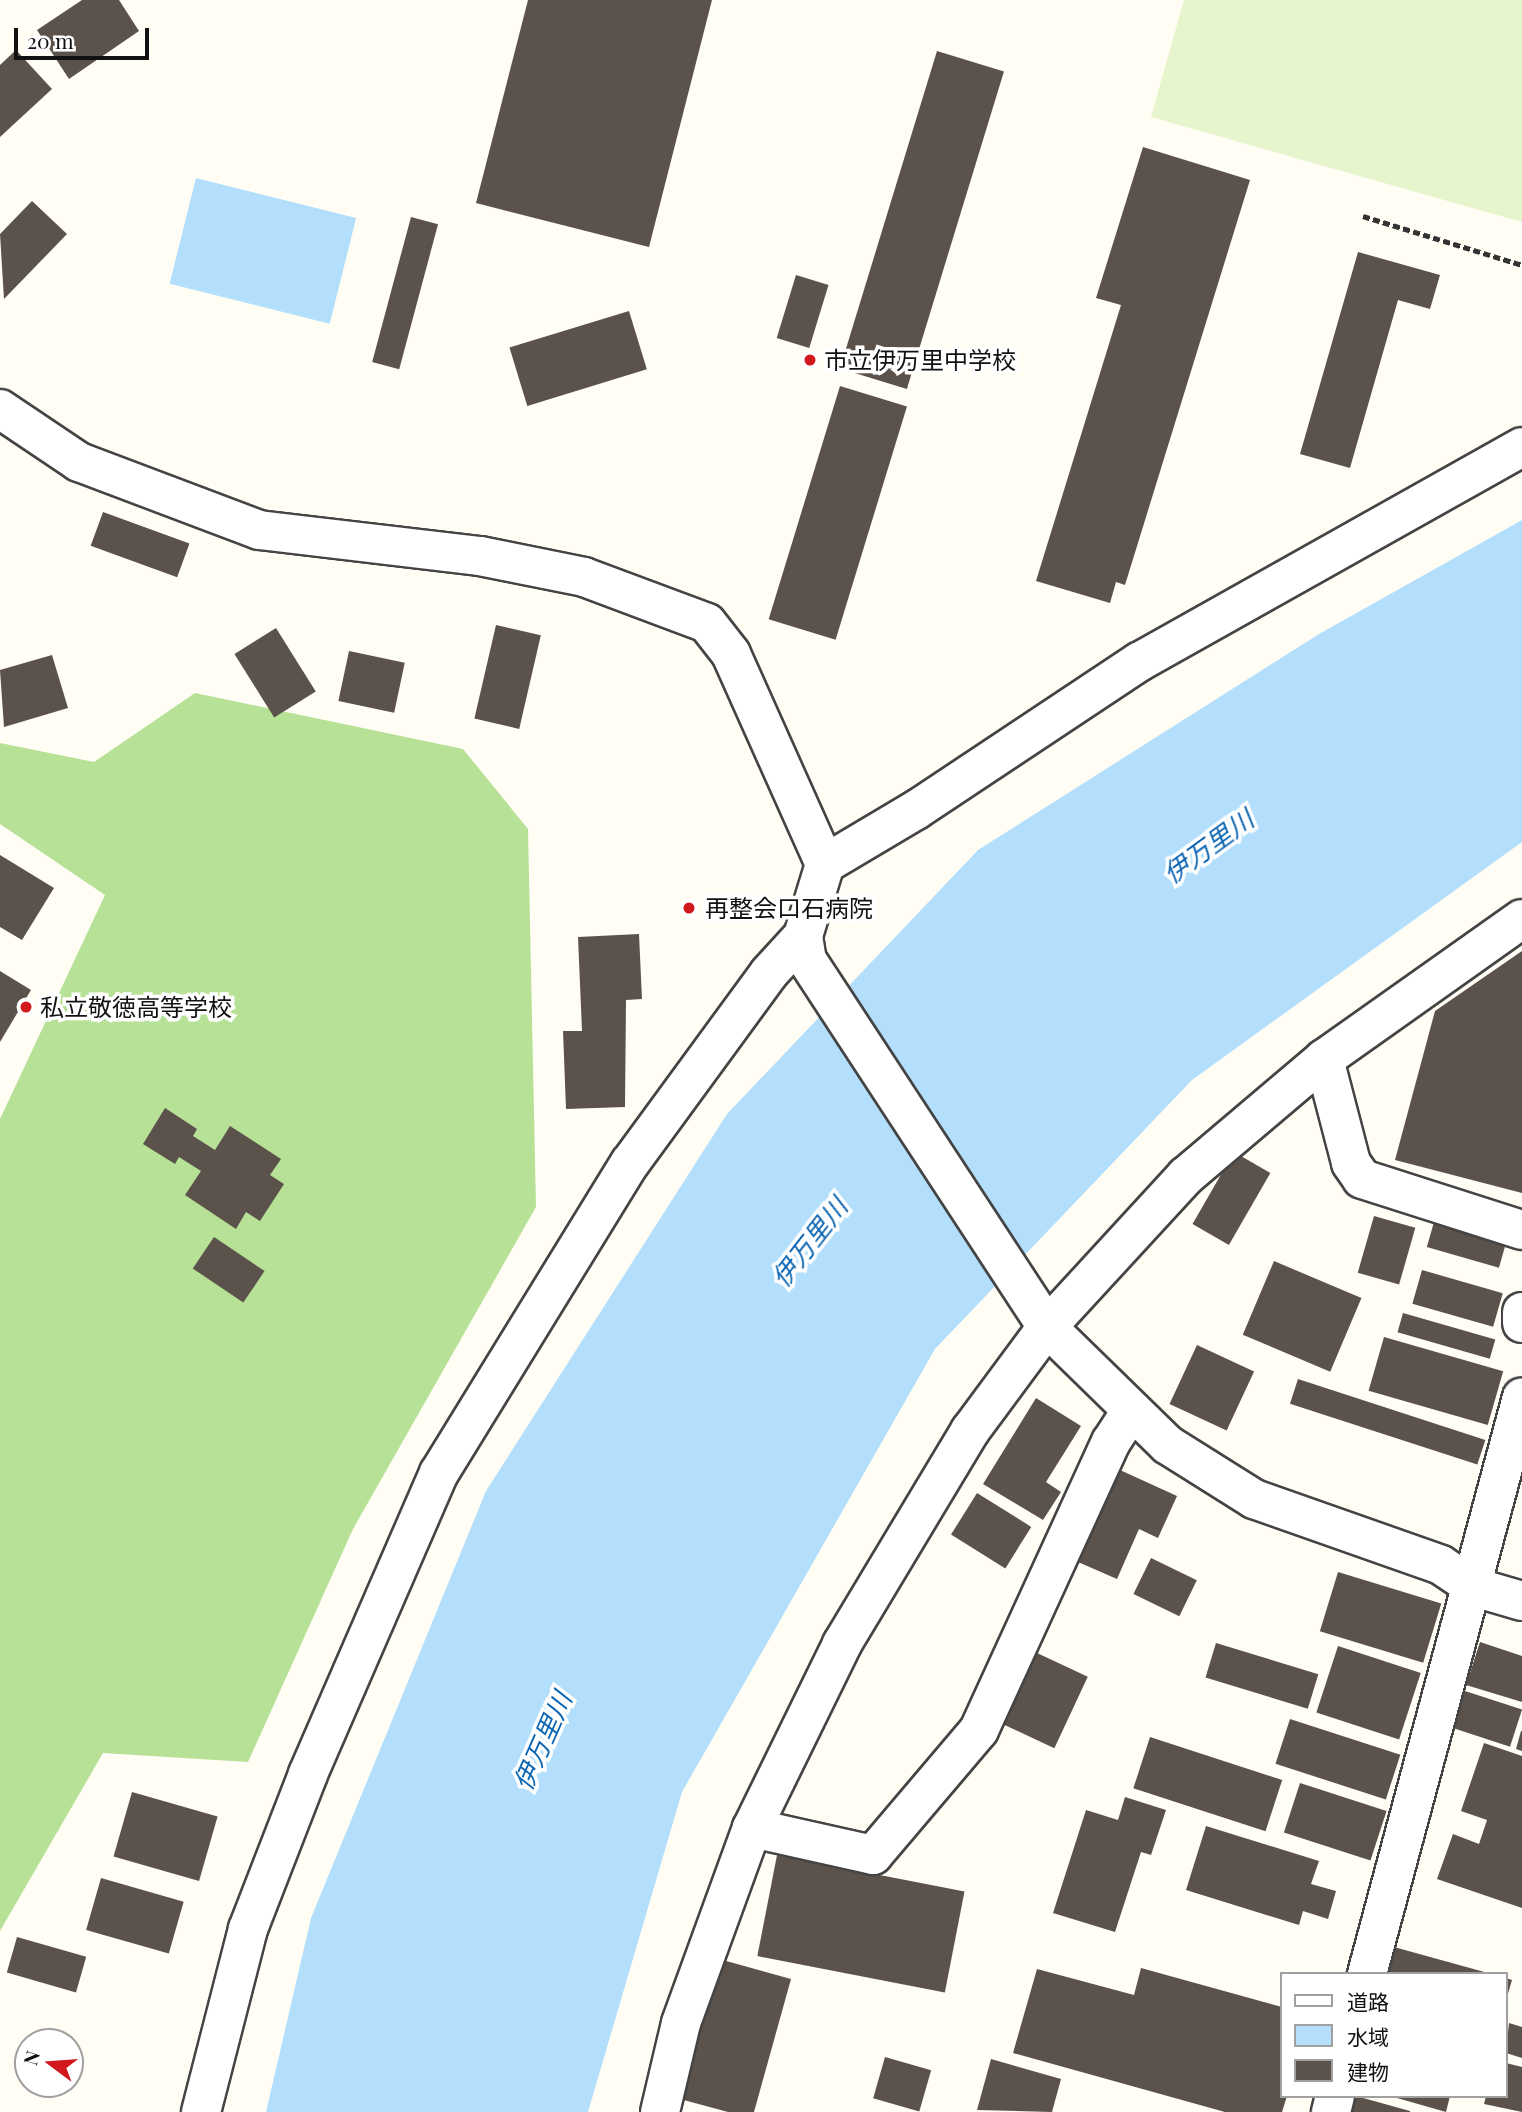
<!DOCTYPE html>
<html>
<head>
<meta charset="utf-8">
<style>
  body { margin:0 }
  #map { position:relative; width:1522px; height:2112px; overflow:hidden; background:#fffdf4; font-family:"Playfair Display","Noto Sans JP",serif }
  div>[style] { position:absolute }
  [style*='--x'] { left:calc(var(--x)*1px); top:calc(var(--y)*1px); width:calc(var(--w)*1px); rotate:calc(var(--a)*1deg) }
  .forest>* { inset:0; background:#b6e196 }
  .pitch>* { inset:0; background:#e6f5cb }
  .water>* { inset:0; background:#b3dffc; transform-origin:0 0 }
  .building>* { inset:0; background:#5b524b; transform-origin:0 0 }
  .path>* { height:4.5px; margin-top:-2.25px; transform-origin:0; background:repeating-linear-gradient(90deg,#333 0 7px,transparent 0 10.5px) }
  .roads { filter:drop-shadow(2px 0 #444) drop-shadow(-2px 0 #444) drop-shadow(0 2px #444) drop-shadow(0 -2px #444) }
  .minor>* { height:38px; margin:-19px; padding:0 19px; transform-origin:19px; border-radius:19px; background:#fff }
  .dots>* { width:19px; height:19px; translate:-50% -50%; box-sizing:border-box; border:4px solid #fff; border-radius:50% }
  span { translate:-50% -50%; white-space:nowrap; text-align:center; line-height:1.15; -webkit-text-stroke:7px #fff; paint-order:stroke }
  .poi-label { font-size:24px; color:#111 }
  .left { translate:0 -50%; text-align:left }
  .water-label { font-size:26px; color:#0b65b2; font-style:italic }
  .legend { position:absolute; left:1280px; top:1972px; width:228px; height:126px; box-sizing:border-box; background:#fff; border:2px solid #a0a0a0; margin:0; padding:9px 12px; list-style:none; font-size:21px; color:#111 }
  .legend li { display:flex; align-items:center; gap:14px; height:35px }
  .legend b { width:35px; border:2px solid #a0a0a0 }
  .north { position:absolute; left:14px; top:2028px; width:70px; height:70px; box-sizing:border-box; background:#fff; border:2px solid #a0a0a0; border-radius:50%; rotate:286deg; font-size:19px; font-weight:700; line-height:28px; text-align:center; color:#111 }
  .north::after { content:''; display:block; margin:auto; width:24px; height:32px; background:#d1181d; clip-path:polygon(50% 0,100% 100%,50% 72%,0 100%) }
  .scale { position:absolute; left:14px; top:28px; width:135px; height:32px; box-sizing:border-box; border:4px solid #111; border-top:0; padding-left:9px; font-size:21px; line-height:24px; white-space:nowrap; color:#111; -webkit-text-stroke:5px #fff; paint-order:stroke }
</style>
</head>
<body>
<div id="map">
  <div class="forest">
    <i style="clip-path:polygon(195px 693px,463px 749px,528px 829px,536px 1207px,353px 1529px,248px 1762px,103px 1753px,0 1931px,0 1119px,105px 895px,0 824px,0 743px,94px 762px)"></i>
  </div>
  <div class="pitch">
    <i style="clip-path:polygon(1184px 0,1522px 0,1522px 222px,1151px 117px)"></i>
  </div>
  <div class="water">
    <i style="left:196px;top:178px;width:165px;height:109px;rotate:14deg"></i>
    <i style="clip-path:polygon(1522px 520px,1522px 842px,1192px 1080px,935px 1349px,682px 1792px,588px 2112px,266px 2112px,311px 1918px,486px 1491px,727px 1114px,978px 850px,1319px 634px)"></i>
  </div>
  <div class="building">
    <i style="clip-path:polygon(82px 0,119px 0,139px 31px,69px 79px,37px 30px)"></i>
    <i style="clip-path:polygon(528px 0,712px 0,649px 247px,476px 203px)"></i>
    <i style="clip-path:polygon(16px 50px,52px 89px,0 137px,0 65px)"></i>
    <i style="left:937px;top:51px;width:70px;height:332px;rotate:17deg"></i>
    <i style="clip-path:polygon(1143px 147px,1250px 180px,1125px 585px,1116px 582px,1110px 603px,1036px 581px,1121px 305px,1096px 298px)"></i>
    <i style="clip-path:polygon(32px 201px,67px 234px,4px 299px,0 234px)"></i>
    <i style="left:411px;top:217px;width:28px;height:150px;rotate:15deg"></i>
    <i style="clip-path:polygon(1358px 252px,1440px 275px,1430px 309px,1398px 300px,1350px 468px,1300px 454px)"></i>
    <i style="left:796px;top:275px;width:34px;height:66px;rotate:17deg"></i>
    <i style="left:629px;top:311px;width:61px;height:125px;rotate:73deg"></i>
    <i style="left:840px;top:386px;width:70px;height:244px;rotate:17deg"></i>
    <i style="left:103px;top:512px;width:92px;height:36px;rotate:20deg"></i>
    <i style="left:496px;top:625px;width:46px;height:96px;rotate:13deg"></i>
    <i style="left:276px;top:628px;width:75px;height:49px;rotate:58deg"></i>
    <i style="left:349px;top:651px;width:57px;height:51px;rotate:12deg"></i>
    <i style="clip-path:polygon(52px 655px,68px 708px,4px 727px,0 670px)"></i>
    <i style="clip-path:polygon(0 855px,54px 888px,22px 940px,0 927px)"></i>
    <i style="clip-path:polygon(639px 934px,642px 999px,626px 1000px,625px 1107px,566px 1109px,563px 1031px,582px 1031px,578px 937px)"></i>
    <i style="clip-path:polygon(1522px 951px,1522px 1193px,1395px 1160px,1435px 1011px)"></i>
    <i style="clip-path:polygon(0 971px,31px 990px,0 1042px)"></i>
    <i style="clip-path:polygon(165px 1108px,197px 1129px,193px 1136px,215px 1150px,230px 1126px,281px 1159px,270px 1175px,284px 1184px,260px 1221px,246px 1212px,236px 1229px,185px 1195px,201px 1171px,179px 1157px,175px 1164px,143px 1144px)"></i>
    <i style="left:1234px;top:1152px;width:42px;height:83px;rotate:30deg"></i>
    <i style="left:1374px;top:1216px;width:43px;height:59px;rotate:16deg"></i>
    <i style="left:1434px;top:1222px;width:75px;height:26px;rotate:16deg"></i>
    <i style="left:214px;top:1237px;width:61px;height:38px;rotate:34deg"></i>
    <i style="left:1274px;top:1261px;width:95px;height:80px;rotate:23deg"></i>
    <i style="left:1422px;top:1270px;width:84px;height:35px;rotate:16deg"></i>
    <i style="left:1403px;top:1313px;width:96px;height:20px;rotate:16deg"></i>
    <i style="left:1384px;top:1337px;width:124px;height:56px;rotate:16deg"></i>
    <i style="left:1197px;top:1345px;width:63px;height:65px;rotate:25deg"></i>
    <i style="left:1298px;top:1379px;width:197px;height:26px;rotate:18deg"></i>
    <i style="clip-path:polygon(1036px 1398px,1081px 1426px,1046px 1482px,1061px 1492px,1043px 1520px,983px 1484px)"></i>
    <i style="clip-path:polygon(1120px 1470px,1177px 1496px,1158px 1538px,1139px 1529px,1117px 1579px,1078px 1562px)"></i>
    <i style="left:977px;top:1493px;width:64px;height:49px;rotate:32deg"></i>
    <i style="left:1151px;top:1558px;width:51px;height:40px;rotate:26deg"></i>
    <i style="left:1338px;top:1572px;width:108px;height:62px;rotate:17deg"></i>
    <i style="clip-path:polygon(1480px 1642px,1522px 1656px,1522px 1702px,1466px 1685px)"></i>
    <i style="left:1216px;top:1643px;width:107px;height:36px;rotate:17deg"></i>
    <i style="left:1338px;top:1646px;width:87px;height:70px;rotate:18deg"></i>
    <i style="left:1037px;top:1653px;width:56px;height:79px;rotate:25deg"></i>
    <i style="left:1465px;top:1691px;width:60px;height:39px;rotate:18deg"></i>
    <i style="left:1290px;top:1719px;width:116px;height:47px;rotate:18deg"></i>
    <i style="clip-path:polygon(1521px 1731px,1522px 1731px,1522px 1751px,1516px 1749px)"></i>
    <i style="left:1150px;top:1737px;width:139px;height:54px;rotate:18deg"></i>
    <i style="clip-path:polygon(1484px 1743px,1522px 1756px,1522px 1908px,1437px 1879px,1453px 1834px,1479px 1844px,1487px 1820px,1461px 1811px)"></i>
    <i style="left:1300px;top:1783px;width:91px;height:52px;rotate:18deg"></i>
    <i style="left:132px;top:1792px;width:89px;height:67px;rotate:16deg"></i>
    <i style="clip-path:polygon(1125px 1797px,1166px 1810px,1151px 1855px,1141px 1852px,1115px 1932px,1053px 1913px,1086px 1810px,1118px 1820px)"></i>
    <i style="clip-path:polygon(1206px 1826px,1319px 1861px,1311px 1884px,1336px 1891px,1328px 1919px,1303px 1911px,1299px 1925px,1186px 1890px)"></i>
    <i style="left:777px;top:1855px;width:191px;height:103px;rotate:11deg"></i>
    <i style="left:101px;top:1878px;width:86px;height:54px;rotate:16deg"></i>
    <i style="left:17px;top:1937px;width:72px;height:37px;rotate:16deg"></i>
    <i style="clip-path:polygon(1394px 1947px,1488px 1973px,1488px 1974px,1386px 1974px)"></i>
    <i style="clip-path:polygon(719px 1959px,791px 1979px,754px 2112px,728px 2112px,680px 2099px)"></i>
    <i style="clip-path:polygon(1141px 1968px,1282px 2007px,1282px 2096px,1287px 2096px,1282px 2112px,1225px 2112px,1013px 2053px,1037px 1969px,1134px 1995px)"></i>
    <i style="clip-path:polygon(1506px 1978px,1512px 1980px,1507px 1997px,1506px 1997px)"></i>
    <i style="clip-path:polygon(1509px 2023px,1522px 2027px,1522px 2058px,1506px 2053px)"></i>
    <i style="left:885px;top:2057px;width:48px;height:43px;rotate:16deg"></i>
    <i style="clip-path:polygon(991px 2059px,1061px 2079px,1052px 2112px,977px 2110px)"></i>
    <i style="clip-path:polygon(1506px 2063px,1522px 2067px,1522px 2112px,1484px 2104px,1486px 2096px,1506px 2096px)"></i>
    <i style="clip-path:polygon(1356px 2096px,1410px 2111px,1410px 2112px,1352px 2112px)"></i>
    <i style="clip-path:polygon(1390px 2096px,1450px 2096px,1446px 2112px)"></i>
  </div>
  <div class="path">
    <i style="--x:1363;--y:216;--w:166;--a:17.1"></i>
  </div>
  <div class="roads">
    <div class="minor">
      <i style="--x:0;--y:409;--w:95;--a:33.9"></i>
      <i style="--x:79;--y:462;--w:192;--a:20.7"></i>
      <i style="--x:259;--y:530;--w:223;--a:6.7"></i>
      <i style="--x:480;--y:556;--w:106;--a:11.4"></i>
      <i style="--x:584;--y:577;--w:131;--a:20.5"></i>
      <i style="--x:707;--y:623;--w:39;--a:52"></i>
      <i style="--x:731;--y:654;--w:230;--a:65.9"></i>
      <i style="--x:825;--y:864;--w:75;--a:107"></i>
      <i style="--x:803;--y:936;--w:24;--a:81"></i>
      <i style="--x:807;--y:960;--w:439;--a:56.8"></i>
      <i style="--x:1047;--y:1327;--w:169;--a:44.3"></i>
      <i style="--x:1168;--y:1445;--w:102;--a:32.1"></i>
      <i style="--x:1254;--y:1499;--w:198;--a:19.4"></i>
      <i style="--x:1441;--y:1565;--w:40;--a:34"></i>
      <i style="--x:1474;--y:1587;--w:50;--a:16.3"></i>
      <i style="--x:825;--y:864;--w:106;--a:-30.7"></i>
      <i style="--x:916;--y:810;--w:268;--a:-33.6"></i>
      <i style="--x:1139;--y:662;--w:439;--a:-29.3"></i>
      <i style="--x:1324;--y:1059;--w:107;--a:75.4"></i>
      <i style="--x:1351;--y:1163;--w:19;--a:55"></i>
      <i style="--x:1362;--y:1179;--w:168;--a:17.7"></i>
      <i style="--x:1522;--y:1312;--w:11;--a:90"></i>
      <i style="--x:752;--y:1828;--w:124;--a:12.6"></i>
      <i style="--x:873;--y:1855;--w:164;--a:-49.7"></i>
      <i style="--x:979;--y:1730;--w:317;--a:-65.4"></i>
      <i style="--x:1111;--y:1442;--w:38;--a:-57"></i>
      <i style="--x:1367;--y:1974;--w:597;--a:-74.96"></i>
      <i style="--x:201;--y:2112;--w:189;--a:-75.6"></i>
      <i style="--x:248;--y:1929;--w:166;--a:-68.8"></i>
      <i style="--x:308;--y:1774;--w:328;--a:-66.5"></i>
      <i style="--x:439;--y:1473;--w:364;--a:-58.4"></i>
      <i style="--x:630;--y:1163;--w:235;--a:-53.8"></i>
      <i style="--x:769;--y:973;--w:50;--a:-47.4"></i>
      <i style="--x:660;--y:2112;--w:91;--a:-76.7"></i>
      <i style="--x:681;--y:2023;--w:208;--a:-70"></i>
      <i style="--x:752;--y:1828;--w:205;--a:-63.9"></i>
      <i style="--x:842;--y:1644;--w:249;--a:-59"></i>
      <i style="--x:970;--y:1431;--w:129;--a:-53.5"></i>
      <i style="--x:1047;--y:1327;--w:205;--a:-47.4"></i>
      <i style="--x:1186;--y:1176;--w:181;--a:-40.3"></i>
      <i style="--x:1324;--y:1059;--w:242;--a:-35.3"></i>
      <i style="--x:1331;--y:2112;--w:16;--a:-76"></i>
    </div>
  </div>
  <div class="dots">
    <i style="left:810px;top:360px;background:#d1181d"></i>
    <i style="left:689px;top:908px;background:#d1181d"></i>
    <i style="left:26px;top:1007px;background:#d1181d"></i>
  </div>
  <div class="poi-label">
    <span class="left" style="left:824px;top:360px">市立伊万里中学校</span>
    <span class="left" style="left:705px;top:908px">再整会口石病院</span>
    <span class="left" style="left:40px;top:1007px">私立敬徳高等学校</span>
  </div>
  <div class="water-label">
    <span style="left:1208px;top:846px;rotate:-36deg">伊万里川</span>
    <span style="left:809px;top:1242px;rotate:-52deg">伊万里川</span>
    <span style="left:542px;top:1741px;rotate:-66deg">伊万里川</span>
  </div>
  <ul class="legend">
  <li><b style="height:9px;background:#fff"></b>道路</li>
  <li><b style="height:19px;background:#b3dffc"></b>水域</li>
  <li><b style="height:19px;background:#5b524b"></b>建物</li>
  </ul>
  <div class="north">N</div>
  <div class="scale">20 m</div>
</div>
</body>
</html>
